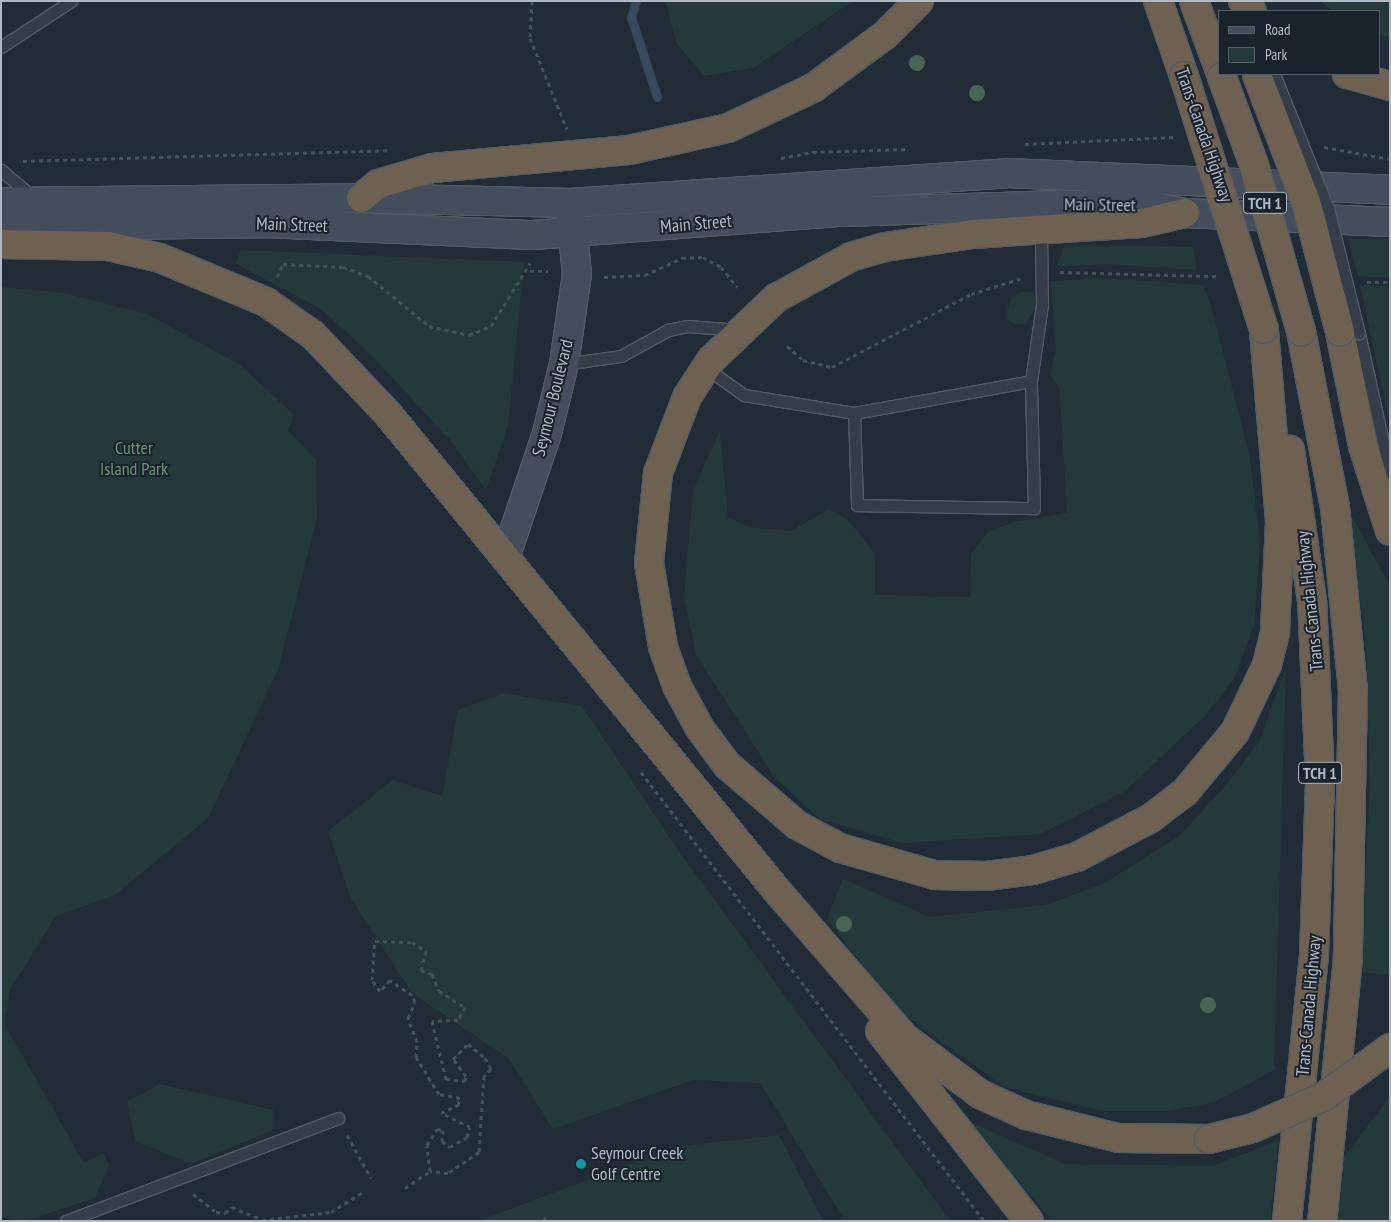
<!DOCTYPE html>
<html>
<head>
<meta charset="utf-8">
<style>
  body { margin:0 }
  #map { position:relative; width:1391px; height:1222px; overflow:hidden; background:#212c37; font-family:"PT Sans Narrow",sans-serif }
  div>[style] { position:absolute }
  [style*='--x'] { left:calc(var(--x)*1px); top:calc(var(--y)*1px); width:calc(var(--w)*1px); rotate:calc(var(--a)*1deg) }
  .green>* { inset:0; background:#243939 }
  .stream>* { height:9px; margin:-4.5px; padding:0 4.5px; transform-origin:4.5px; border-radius:4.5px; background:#36495e }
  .path>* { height:3px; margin-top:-1.5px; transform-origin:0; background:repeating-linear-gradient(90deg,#415456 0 4px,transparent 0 8px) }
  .roads { filter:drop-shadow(1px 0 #525c65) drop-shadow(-1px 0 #525c65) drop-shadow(0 1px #525c65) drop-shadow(0 -1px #525c65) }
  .lane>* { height:11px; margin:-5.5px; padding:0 5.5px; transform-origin:5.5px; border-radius:5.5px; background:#353e48 }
  .secondary>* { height:28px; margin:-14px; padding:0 14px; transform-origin:14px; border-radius:14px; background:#434d5b }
  .highway>* { height:28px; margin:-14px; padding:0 14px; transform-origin:14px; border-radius:14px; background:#6e6152 }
  .bridges { filter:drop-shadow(1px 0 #525c65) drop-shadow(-1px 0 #525c65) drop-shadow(0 1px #525c65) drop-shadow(0 -1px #525c65) }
  .lane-bridge>* { height:11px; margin:-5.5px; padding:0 5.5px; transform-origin:5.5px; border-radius:5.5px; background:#353e48 }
  .highway-bridge>* { height:28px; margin:-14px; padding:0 14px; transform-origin:14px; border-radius:14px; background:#6e6152 }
  .trees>* { width:16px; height:16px; margin:-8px; border-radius:50%; background:#486556 }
  .dots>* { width:14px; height:14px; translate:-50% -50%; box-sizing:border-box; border:2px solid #1a232c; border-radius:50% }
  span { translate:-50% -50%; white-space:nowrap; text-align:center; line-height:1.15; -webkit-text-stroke:4px #1a232c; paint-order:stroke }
  .shield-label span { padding:1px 4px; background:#1a232c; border:1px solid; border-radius:4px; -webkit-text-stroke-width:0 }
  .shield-label { font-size:16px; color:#afb9c4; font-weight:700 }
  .street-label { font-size:18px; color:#afb9c4 }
  .park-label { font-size:18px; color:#689470 }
  .poi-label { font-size:18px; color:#afb9c4 }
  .left { translate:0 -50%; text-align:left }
  .frame { position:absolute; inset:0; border:2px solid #afb9c4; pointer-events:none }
  .legend { position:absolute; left:1218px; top:10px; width:162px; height:65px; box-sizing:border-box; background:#1a232c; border:1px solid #565f69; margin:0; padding:6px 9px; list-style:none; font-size:15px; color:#afb9c4 }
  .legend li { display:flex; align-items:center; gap:10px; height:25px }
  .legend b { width:25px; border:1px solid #565f69 }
</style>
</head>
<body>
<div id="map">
  <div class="green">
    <i style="clip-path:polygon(665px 1px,853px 1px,753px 68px,704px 76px,677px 44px)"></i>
    <i style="clip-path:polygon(1321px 1px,1390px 1px,1390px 37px,1380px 35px,1380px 11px,1332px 11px)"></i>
    <i style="clip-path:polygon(1348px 239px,1390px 239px,1390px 278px,1358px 276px)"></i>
    <i style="clip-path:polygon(1082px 245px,1193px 247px,1197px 270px,1108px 264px,1056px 267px,1064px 247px)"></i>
    <i style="clip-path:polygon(241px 250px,524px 262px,508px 426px,486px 490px,452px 442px,372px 356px,321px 309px,235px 263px)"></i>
    <i style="clip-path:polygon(1104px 278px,1203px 285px,1210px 302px,1250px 457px,1260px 544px,1254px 625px,1235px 677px,1206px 715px,1125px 791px,1041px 834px,902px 843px,820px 819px,775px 778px,696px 655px,684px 596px,693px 490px,720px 431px,728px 517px,748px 527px,791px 531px,829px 509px,849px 521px,875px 554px,875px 595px,970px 597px,971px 554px,988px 532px,1014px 522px,1067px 513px,1059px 387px,1050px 375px,1056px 350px,1051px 281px)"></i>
    <i style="clip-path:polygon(1360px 285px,1390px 286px,1390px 423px,1370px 332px)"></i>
    <i style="clip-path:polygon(1px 287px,64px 293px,147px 314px,240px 365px,294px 415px,288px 430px,316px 460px,317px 518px,278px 670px,208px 818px,115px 895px,56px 916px,10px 990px,5px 1025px,84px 1163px,104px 1153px,109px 1165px,95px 1198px,25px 1221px,1px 1217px)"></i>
    <i style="clip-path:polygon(1020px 292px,1034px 292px,1036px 307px,1026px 324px,1016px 324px,1008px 320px,1007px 311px,1012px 298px)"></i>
    <i style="clip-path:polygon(1342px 498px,1390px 586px,1390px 975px,1360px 972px,1370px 786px,1366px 639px)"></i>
    <i style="clip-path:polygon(1286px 667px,1274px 1070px,1256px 1080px,1212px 1103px,1166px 1111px,1103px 1111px,1004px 1087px,895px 1008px,827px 919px,843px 879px,930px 917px,1046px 905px,1105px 883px,1179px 836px,1227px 784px,1259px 742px)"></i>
    <i style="clip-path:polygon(504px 693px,582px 706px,678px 850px,950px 1221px,845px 1221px,760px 1083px,693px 1080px,553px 1129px,508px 1058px,412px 993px,351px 899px,328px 831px,393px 780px,442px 796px,458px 710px)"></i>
    <i style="clip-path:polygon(160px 1084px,273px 1110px,274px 1130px,191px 1164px,135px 1141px,127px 1102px)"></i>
    <i style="clip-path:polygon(1390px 1096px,1390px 1221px,1332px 1221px,1337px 1166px)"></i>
    <i style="clip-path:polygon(959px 1117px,1065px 1164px,1213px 1166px,1279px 1140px,1270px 1221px,1053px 1221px)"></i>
    <i style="clip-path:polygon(779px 1135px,823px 1221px,478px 1221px,675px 1147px)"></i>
  </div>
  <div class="stream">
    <i style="--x:636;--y:1;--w:17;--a:107"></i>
    <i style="--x:631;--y:17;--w:84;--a:72"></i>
  </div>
  <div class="path">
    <i style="--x:532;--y:1;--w:37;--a:93"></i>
    <i style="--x:530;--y:38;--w:98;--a:67.9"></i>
    <i style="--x:1025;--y:144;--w:149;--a:-2.7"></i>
    <i style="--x:1324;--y:147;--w:67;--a:10.3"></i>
    <i style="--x:781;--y:158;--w:33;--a:-11"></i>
    <i style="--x:813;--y:152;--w:96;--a:-1.8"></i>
    <i style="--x:23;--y:161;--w:366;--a:-1.7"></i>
    <i style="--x:530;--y:271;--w:18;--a:0"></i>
    <i style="--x:1060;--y:272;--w:158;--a:1.5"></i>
    <i style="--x:277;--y:277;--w:14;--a:-65"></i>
    <i style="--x:283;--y:264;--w:60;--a:2.9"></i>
    <i style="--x:343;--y:267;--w:27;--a:20"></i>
    <i style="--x:368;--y:276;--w:79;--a:39.3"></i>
    <i style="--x:429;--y:326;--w:41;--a:12.7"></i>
    <i style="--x:469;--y:335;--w:24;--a:-22"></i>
    <i style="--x:491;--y:326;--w:74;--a:-58.2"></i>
    <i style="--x:604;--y:277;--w:41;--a:-2.8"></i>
    <i style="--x:645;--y:275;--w:41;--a:-24.7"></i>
    <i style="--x:682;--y:258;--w:21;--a:-3"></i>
    <i style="--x:703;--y:257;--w:21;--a:29"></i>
    <i style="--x:721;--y:267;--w:26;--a:51"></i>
    <i style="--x:1367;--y:282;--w:23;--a:0"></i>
    <i style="--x:787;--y:346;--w:21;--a:41"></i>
    <i style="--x:803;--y:360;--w:30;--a:14"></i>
    <i style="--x:832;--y:367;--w:157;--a:-27.7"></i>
    <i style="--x:971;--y:294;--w:53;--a:-17.4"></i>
    <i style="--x:641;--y:772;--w:565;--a:52.62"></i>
    <i style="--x:347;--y:1135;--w:49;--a:60.8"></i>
    <i style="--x:405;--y:1188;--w:30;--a:-34"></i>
    <i style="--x:430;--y:1171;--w:26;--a:-97"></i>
    <i style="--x:427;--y:1145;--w:19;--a:-58"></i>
    <i style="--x:437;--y:1129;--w:6;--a:9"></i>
    <i style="--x:443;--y:1130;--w:11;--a:95"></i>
    <i style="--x:442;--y:1141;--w:10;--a:37"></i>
    <i style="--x:450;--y:1147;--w:20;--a:-30"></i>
    <i style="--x:467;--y:1137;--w:10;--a:-73"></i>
    <i style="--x:470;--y:1127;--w:32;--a:-154"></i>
    <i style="--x:441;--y:1113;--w:19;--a:-25"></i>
    <i style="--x:458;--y:1105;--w:7;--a:-74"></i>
    <i style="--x:460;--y:1098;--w:21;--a:-169"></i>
    <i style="--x:439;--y:1094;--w:44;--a:-121.9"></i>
    <i style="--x:416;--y:1057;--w:15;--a:-86"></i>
    <i style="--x:417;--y:1042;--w:26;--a:-111"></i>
    <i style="--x:408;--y:1018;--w:17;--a:-66"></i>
    <i style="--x:415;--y:1002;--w:8;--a:-113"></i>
    <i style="--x:412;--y:995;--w:27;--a:-146"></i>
    <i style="--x:390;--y:980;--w:15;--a:132"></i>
    <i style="--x:380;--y:991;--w:14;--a:-126"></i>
    <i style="--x:372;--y:980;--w:39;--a:-86"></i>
    <i style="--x:375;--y:941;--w:37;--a:2"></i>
    <i style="--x:412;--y:942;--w:17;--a:33"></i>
    <i style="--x:426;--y:951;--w:20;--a:105"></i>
    <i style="--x:421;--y:970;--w:12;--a:20"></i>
    <i style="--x:432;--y:974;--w:18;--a:68"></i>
    <i style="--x:439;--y:991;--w:31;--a:32"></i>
    <i style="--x:465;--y:1007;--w:15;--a:118"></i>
    <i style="--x:458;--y:1020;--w:26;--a:178"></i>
    <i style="--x:432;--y:1021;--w:60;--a:76.4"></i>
    <i style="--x:446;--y:1079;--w:19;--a:6"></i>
    <i style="--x:465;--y:1081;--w:5;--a:-79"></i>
    <i style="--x:466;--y:1076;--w:21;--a:-127"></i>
    <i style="--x:453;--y:1059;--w:21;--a:-45"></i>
    <i style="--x:468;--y:1044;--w:22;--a:39"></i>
    <i style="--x:485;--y:1058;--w:13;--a:61"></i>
    <i style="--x:491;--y:1069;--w:10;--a:135"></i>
    <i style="--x:484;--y:1076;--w:76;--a:93.8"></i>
    <i style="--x:479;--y:1152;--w:37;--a:146"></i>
    <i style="--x:448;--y:1173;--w:18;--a:-174"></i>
    <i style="--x:193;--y:1194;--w:29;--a:38"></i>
    <i style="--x:216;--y:1212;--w:9;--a:6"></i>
    <i style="--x:225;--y:1213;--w:9;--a:-41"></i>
    <i style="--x:232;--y:1207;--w:33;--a:23"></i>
    <i style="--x:262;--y:1220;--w:69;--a:-6.6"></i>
    <i style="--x:331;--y:1212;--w:38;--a:-32"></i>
    <i style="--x:544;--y:1217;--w:4;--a:63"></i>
  </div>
  <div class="roads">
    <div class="lane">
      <i style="--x:1;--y:47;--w:84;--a:-33.3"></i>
      <i style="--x:1;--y:170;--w:43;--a:40.3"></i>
      <i style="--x:1359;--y:333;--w:144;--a:77.6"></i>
      <i style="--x:564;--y:364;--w:58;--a:-8"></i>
      <i style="--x:621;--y:356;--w:54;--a:-29"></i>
      <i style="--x:668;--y:330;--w:19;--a:-12"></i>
      <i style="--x:687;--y:326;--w:52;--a:4.4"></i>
      <i style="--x:706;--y:368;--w:47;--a:35.4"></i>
      <i style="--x:744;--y:395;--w:111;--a:9.3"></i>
      <i style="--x:854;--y:413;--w:180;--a:-10.2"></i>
      <i style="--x:854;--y:413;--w:92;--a:88.1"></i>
      <i style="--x:857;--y:505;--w:177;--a:1"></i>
      <i style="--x:1034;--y:508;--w:127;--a:-91.4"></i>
      <i style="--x:1031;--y:381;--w:77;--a:-81.8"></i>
      <i style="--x:1042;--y:305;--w:76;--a:-90.8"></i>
      <i style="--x:66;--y:1221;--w:291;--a:-20.7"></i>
    </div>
    <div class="secondary">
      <i style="--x:1;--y:202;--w:360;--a:-0.6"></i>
      <i style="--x:361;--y:198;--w:209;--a:1.4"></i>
      <i style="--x:570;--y:203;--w:439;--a:-3.9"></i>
      <i style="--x:1008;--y:173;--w:382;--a:2.5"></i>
      <i style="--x:1;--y:226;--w:265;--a:-0.6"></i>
      <i style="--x:266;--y:223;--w:267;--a:2.6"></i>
      <i style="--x:533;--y:235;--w:309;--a:-4.3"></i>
      <i style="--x:841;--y:212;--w:220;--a:-1.8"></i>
      <i style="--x:1061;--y:205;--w:81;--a:0"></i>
      <i style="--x:1142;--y:205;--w:44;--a:10.5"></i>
      <i style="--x:1185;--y:213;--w:205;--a:2.5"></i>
      <i style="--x:505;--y:558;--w:132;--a:-71.4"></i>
      <i style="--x:547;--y:433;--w:71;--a:-76.2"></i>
      <i style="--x:564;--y:364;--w:91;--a:-81.8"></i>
      <i style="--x:577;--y:274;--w:59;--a:-95.8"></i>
    </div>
    <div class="highway">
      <i style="--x:1158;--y:1;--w:79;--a:70.9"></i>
      <i style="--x:1194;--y:1;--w:75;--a:69.6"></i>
      <i style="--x:1243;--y:1;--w:13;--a:48"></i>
      <i style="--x:1347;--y:74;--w:45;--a:15.6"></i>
      <i style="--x:361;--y:198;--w:22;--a:-39"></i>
      <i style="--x:378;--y:184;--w:56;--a:-16.5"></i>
      <i style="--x:432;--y:168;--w:198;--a:-5.2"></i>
      <i style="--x:629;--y:150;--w:101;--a:-12.5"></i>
      <i style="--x:728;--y:128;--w:94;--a:-25.2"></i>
      <i style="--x:813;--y:88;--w:89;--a:-36.4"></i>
      <i style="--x:885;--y:35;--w:48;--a:-45"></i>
      <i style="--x:1185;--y:213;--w:44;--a:166.9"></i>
      <i style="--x:1142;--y:223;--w:169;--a:176.3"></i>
      <i style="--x:973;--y:234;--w:89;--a:171.6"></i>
      <i style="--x:885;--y:247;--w:35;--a:164"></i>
      <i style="--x:851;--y:257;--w:85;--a:151.3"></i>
      <i style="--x:776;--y:298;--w:90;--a:136.4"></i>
      <i style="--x:711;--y:360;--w:44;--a:123"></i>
      <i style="--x:687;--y:397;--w:81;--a:110.9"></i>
      <i style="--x:658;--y:473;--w:90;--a:95.7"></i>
      <i style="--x:649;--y:563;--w:85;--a:80.5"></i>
      <i style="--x:663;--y:647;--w:41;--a:70.3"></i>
      <i style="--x:677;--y:686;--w:47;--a:61.8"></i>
      <i style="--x:699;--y:727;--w:47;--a:53.6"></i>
      <i style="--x:727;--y:765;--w:92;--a:40.6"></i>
      <i style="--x:797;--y:825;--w:49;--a:28.1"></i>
      <i style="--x:840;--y:848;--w:99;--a:15.9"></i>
      <i style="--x:935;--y:875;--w:51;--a:1.1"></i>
      <i style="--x:986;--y:876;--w:47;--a:-7.3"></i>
      <i style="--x:1033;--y:870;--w:46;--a:-16.5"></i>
      <i style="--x:1077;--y:857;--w:84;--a:-27.8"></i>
      <i style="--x:1151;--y:818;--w:43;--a:-37.4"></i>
      <i style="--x:1185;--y:792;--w:78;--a:-50.2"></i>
      <i style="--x:1235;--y:732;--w:74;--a:-64.5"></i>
      <i style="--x:1267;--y:665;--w:34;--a:-76"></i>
      <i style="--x:1275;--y:632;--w:111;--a:-87.4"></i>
      <i style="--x:1280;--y:521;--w:193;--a:-94.8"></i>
      <i style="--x:1;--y:244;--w:107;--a:1.1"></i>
      <i style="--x:108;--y:246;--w:53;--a:13"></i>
      <i style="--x:160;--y:258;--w:115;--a:22.5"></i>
      <i style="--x:266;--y:302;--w:57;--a:35.1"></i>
      <i style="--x:313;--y:335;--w:109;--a:46.5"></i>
      <i style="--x:388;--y:414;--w:617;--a:50.79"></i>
      <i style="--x:778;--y:892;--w:194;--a:49"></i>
      <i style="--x:905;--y:1038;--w:94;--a:36.7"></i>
      <i style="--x:980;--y:1094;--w:51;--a:24.5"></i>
      <i style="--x:1026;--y:1115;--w:95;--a:14"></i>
      <i style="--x:1118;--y:1138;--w:91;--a:0.6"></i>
      <i style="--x:1301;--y:331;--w:179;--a:79.1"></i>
      <i style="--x:1335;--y:507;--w:183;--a:84.4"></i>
      <i style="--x:1353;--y:689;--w:269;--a:91.1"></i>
      <i style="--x:1348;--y:958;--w:264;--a:95.6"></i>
      <i style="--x:1340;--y:332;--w:116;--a:78.6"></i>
      <i style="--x:1363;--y:446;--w:89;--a:72.4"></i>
      <i style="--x:880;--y:1031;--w:241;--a:51.9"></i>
      <i style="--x:1287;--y:1221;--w:267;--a:-84.2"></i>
      <i style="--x:1314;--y:955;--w:174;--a:-88"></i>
      <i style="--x:1320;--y:781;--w:180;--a:-92.5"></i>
      <i style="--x:1312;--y:601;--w:153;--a:-98.3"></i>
    </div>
  </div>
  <div class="bridges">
    <div class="lane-bridge">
      <i style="--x:1274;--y:74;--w:144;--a:68.1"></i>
      <i style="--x:1328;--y:208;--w:129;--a:76.1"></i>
    </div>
    <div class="highway-bridge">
      <i style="--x:1257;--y:75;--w:136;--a:68.9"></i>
      <i style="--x:1306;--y:202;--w:134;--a:75.3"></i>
      <i style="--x:1184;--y:76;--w:265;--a:72.5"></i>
      <i style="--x:1222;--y:77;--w:94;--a:70"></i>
      <i style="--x:1254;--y:165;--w:173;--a:74.2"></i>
      <i style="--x:1209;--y:1139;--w:45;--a:-14"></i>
      <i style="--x:1253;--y:1128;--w:77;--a:-23.9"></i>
      <i style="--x:1323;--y:1097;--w:83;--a:-36.2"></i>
    </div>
  </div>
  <div class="trees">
    <i style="left:917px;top:63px"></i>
    <i style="left:977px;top:93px"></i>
    <i style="left:844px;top:924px"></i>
    <i style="left:1208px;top:1005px"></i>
  </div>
  <div class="dots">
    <i style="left:581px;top:1164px;background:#0f9aa8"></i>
  </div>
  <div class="shield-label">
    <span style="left:1265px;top:203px">TCH 1</span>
    <span style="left:1320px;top:773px">TCH 1</span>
  </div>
  <div class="street-label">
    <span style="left:1204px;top:135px;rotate:71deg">Trans-Canada Highway</span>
    <span style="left:1100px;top:205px;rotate:1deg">Main Street</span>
    <span style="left:696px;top:224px;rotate:-5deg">Main Street</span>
    <span style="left:292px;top:225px;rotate:2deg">Main Street</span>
    <span style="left:553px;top:398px;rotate:-76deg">Seymour Boulevard</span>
    <span style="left:1310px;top:601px;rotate:-96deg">Trans-Canada Highway</span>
    <span style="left:1309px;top:1006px;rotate:-85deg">Trans-Canada Highway</span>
  </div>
  <div class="park-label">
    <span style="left:134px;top:459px">Cutter<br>Island Park</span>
  </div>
  <div class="poi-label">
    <span class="left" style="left:591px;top:1164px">Seymour Creek<br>Golf Centre</span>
  </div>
  <div class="frame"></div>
  <ul class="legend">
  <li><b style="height:6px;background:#434d5b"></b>Road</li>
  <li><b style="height:14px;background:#243939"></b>Park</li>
  </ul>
</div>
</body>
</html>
